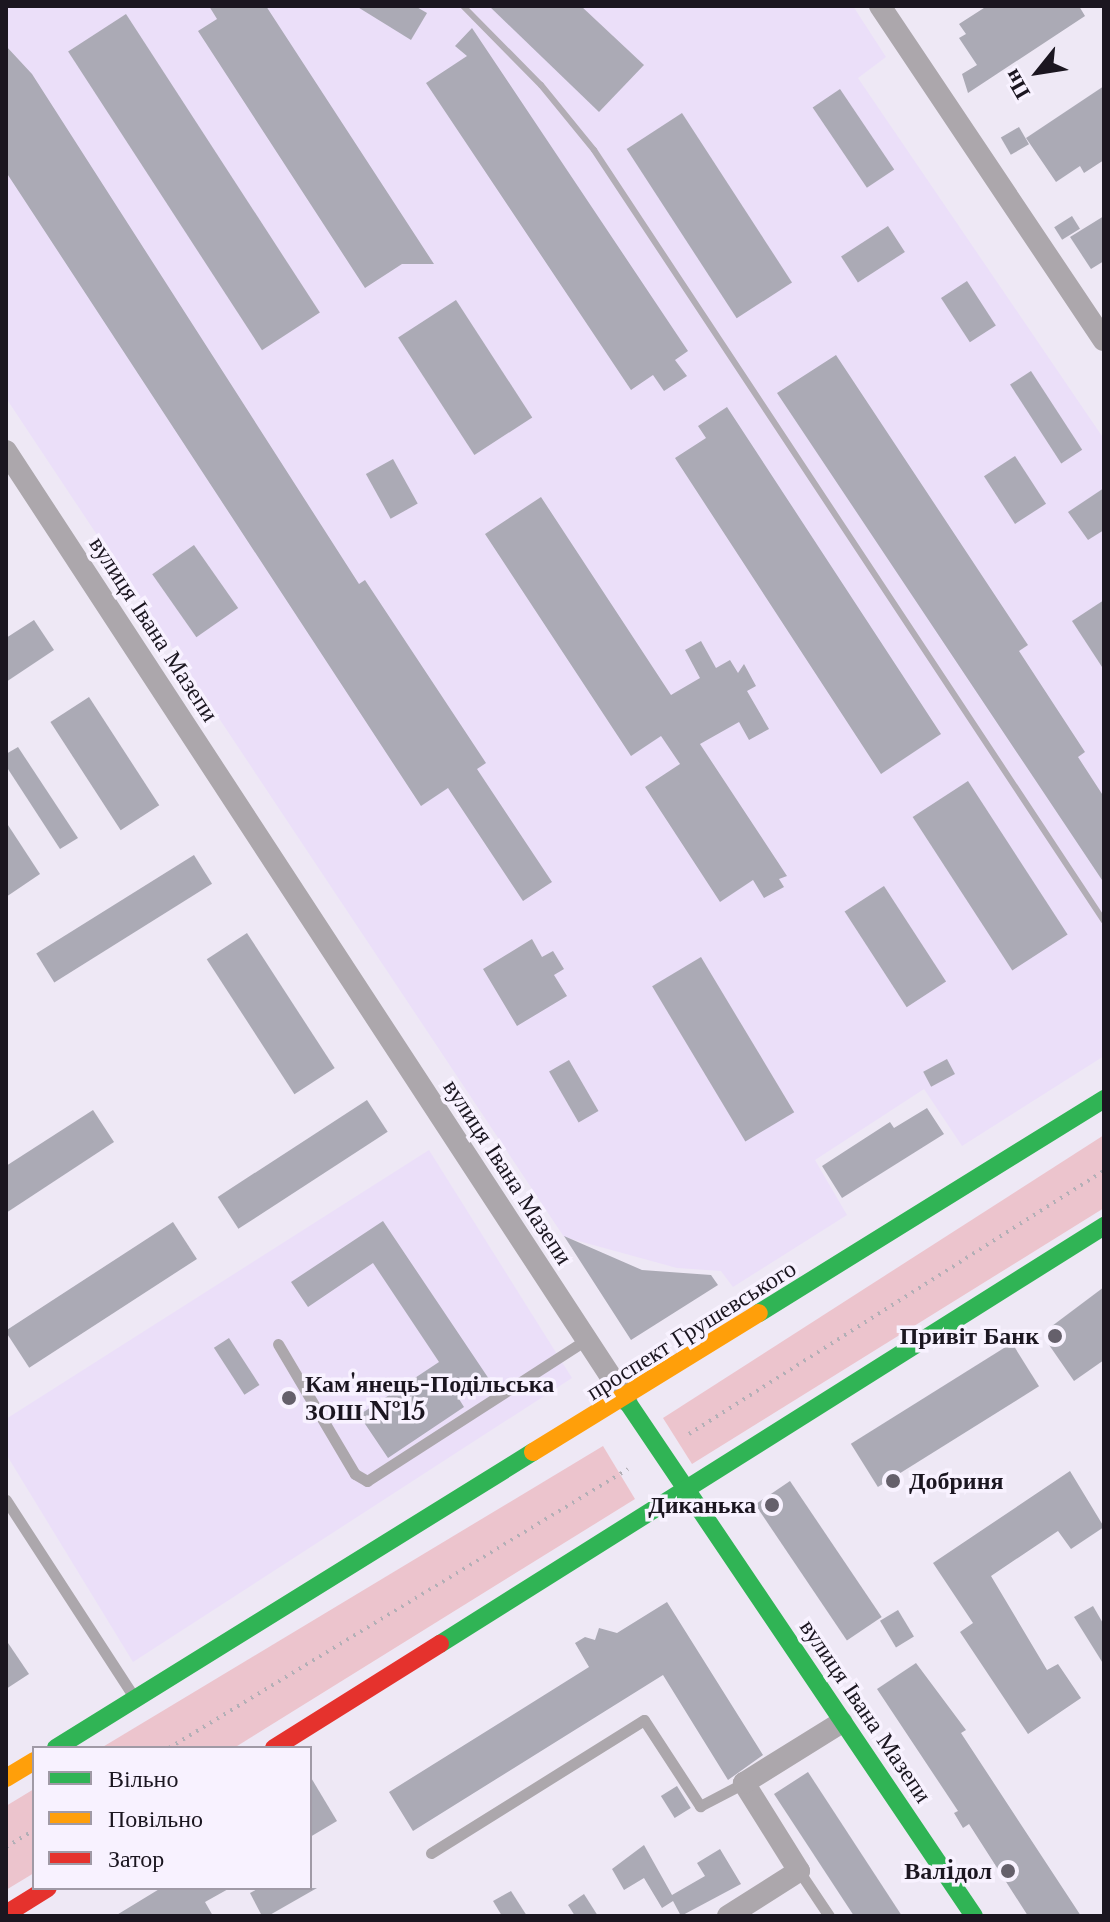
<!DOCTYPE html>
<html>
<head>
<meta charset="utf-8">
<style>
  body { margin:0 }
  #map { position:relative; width:1110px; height:1922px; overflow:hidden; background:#eee8f5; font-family:"Libre Baskerville",serif }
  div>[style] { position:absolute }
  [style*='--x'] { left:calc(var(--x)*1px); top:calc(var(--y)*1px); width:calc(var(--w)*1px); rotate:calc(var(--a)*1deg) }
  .built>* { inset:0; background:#ebdff9 }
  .green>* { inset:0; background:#ecc4cd }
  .building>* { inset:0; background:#abaab5; transform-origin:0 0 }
  .path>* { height:4px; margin-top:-2px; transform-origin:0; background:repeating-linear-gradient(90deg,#b3afb6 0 2px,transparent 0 8px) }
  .lane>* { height:11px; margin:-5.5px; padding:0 5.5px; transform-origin:5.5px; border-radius:5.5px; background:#aca7ac }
  .street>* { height:22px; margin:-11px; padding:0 11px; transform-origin:11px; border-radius:11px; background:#aca7ac }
  .fast>* { height:18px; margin:-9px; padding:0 9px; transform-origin:9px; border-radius:9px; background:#30b455 }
  .slow>* { height:18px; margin:-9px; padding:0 9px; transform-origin:9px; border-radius:9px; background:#ff9f0a }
  .jam>* { height:18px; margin:-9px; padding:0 9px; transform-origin:9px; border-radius:9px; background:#e5322d }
  .rail>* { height:6px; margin:-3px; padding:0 3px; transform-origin:3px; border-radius:3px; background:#b2adb5 }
  .dots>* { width:22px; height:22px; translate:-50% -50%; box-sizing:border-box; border:4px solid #f8f2ff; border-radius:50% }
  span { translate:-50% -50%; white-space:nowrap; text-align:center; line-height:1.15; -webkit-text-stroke:7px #f8f2ff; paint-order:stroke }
  .street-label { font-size:24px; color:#1b1620 }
  .poi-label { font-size:24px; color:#1b1620; font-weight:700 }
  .right { translate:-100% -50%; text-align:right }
  .left { translate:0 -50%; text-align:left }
  .frame { position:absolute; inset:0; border:8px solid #1b1620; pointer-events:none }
  .legend { position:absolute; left:32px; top:1746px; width:280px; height:144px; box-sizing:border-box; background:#f8f2ff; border:2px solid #a09aa6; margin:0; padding:10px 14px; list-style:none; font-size:24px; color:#1b1620 }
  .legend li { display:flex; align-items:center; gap:16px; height:40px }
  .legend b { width:40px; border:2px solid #a09aa6 }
  .north { position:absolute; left:998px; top:32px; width:80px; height:80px; -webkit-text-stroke:6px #f8f2ff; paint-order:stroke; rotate:240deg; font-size:22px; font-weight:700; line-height:32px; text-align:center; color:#1b1620 }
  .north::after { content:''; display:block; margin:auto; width:28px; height:36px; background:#1b1620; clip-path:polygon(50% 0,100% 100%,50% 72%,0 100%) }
</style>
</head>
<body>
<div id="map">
  <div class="built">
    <i style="clip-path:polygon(6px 6px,853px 6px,886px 57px,858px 78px,1104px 439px,1104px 1056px,962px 1146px,924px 1089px,815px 1160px,847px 1215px,733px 1287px,721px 1271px,677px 1268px,564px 1237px,6px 398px)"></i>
    <i style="clip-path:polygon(429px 1150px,572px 1378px,133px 1662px,6px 1454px,6px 1419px)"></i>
  </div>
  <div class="green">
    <i style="clip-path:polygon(1104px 1135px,1104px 1208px,692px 1464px,663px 1418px)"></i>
    <i style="clip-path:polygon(603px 1446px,635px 1499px,234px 1748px,101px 1748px)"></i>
    <i style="clip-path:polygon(34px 1789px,34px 1873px,6px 1890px,6px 1806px)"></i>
  </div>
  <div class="building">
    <i style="clip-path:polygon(209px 6px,266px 6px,434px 264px,402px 264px,365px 288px,198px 31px,217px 19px)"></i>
    <i style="clip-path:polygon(356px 6px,415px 6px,427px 13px,411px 40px)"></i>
    <i style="clip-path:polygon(489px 6px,581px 6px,644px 65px,599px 112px)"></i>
    <i style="clip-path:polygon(987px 6px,1079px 6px,1085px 16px,968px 93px,962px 74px,977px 65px,959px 38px,966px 34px,959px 24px)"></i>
    <i style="left:126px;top:14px;width:356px;height:69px;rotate:57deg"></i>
    <i style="clip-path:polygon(472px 28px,688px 351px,675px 360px,687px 376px,664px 391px,653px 375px,631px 390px,426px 83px,467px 56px,455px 46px)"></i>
    <i style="clip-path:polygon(6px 46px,32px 74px,359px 584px,365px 580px,486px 763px,477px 769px,552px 882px,523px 901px,448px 788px,421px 806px,6px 172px)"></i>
    <i style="clip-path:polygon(1104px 86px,1104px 160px,1084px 173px,1080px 166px,1056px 182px,1026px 138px)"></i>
    <i style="left:840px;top:89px;width:97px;height:33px;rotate:56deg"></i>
    <i style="left:682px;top:113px;width:202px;height:66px;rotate:57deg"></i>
    <i style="left:1019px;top:127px;width:20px;height:21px;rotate:60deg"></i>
    <i style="left:1072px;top:216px;width:15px;height:21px;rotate:58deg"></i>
    <i style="clip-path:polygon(1104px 216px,1104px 261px,1091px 269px,1070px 237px)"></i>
    <i style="left:888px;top:226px;width:31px;height:56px;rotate:57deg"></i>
    <i style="left:967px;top:281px;width:53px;height:31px;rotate:57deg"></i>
    <i style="left:456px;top:300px;width:140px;height:69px;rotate:57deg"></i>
    <i style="clip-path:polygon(836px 355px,1028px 645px,1019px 651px,1085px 752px,1078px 757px,1104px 797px,1104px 883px,777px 393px)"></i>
    <i style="left:1031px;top:371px;width:94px;height:25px;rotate:57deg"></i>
    <i style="clip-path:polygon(727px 407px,941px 734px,881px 774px,675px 458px,706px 438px,698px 426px)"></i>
    <i style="left:1015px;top:456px;width:57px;height:37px;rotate:57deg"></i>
    <i style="left:393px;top:459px;width:51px;height:31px;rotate:61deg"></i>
    <i style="clip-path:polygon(1104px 488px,1104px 530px,1088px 540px,1068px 512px)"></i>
    <i style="clip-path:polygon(541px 497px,671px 695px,700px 678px,685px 650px,701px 641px,716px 668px,730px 660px,738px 673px,744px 664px,756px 686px,747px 691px,769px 729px,749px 740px,739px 722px,700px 744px,787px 876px,779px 879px,784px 887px,764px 898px,753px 880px,720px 902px,645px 787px,680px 764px,661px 736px,631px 756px,485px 534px)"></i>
    <i style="left:194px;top:545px;width:77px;height:51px;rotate:55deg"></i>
    <i style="clip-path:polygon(1104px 600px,1104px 670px,1072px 621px)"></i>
    <i style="clip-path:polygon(34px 620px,54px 650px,6px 682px,6px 638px)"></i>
    <i style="left:89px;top:697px;width:129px;height:46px;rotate:57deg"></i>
    <i style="clip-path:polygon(18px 747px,78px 838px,60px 849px,6px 766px,6px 754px)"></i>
    <i style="left:968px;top:781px;width:183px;height:66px;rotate:57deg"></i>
    <i style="clip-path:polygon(6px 822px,40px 874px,6px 897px)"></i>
    <i style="left:194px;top:855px;width:34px;height:186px;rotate:58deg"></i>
    <i style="left:884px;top:886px;width:114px;height:47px;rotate:57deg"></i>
    <i style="left:247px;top:933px;width:161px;height:48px;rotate:57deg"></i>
    <i style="clip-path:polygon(532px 939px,542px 957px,553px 951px,564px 969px,554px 975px,567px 996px,517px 1026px,483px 969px)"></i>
    <i style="left:701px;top:957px;width:181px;height:57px;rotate:59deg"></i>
    <i style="left:947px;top:1059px;width:17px;height:27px;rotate:62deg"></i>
    <i style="left:569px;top:1060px;width:59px;height:23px;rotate:60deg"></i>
    <i style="left:367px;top:1100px;width:38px;height:178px;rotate:57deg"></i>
    <i style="clip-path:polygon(927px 1108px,944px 1134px,842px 1198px,822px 1166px,890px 1122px,894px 1128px)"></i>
    <i style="clip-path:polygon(93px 1110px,114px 1142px,6px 1213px,6px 1166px)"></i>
    <i style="clip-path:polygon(383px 1221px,489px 1379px,459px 1399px,464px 1407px,388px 1458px,359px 1415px,439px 1362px,373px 1263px,308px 1307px,291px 1282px)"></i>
    <i style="left:173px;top:1222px;width:44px;height:200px;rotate:57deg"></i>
    <i style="clip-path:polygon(564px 1236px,642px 1270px,711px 1275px,718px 1285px,631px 1340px)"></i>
    <i style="clip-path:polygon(1104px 1287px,1104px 1360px,1074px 1381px,1047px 1342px,1048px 1329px)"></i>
    <i style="left:229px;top:1338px;width:56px;height:18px;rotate:57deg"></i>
    <i style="left:1012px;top:1343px;width:51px;height:190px;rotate:58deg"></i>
    <i style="clip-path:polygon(1070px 1471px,1104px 1527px,1071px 1549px,1058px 1531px,991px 1576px,1047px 1670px,1058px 1664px,1081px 1698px,1028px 1734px,960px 1632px,973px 1623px,933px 1563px)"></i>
    <i style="left:790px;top:1481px;width:164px;height:42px;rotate:56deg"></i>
    <i style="clip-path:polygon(667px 1602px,763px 1755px,728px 1780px,663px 1675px,413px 1831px,389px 1792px,589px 1667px,575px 1643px,585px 1637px,595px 1640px,599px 1628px,617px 1633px)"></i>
    <i style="clip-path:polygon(1093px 1606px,1104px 1625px,1104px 1665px,1074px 1617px)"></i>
    <i style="left:898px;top:1610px;width:31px;height:21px;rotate:59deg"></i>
    <i style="clip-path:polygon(6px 1640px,29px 1674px,6px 1689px)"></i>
    <i style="clip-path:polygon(916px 1663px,966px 1730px,961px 1733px,1081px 1916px,1028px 1916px,969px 1824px,963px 1828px,954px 1813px,958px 1811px,877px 1689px)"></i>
    <i style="clip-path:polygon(808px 1772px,902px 1916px,854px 1916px,774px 1794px)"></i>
    <i style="clip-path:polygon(310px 1776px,337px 1821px,310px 1837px)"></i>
    <i style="left:677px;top:1786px;width:26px;height:19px;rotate:58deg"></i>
    <i style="clip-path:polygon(644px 1845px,672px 1895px,705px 1876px,697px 1863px,720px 1849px,741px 1884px,681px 1916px,673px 1901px,662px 1908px,644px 1878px,624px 1890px,612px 1869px)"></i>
    <i style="clip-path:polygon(161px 1888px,230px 1888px,205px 1902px,213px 1916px,115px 1916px)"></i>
    <i style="clip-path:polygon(259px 1888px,317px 1888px,268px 1916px,262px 1916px,250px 1893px)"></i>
    <i style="clip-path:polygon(511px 1891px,527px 1916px,502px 1916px,493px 1901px)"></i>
    <i style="clip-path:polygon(584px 1894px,598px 1916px,575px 1916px,568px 1905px)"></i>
  </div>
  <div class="path">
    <i style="--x:689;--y:1434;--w:491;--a:-32.4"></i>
    <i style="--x:169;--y:1748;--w:537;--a:-31.29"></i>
    <i style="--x:6;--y:1847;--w:33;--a:-31"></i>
  </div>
  <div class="lane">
    <i style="--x:278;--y:1344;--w:151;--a:59.4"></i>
    <i style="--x:355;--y:1474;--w:14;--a:30"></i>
    <i style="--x:367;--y:1481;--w:260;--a:-32.8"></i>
    <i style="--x:6;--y:1500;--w:237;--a:57"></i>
    <i style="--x:431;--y:1853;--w:251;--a:-32"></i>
    <i style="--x:644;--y:1720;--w:103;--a:56.9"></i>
    <i style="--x:700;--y:1806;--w:50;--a:-27.6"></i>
    <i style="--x:799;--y:1871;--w:54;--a:56.3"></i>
  </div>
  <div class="street">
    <i style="--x:880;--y:6;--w:402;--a:56.2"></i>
    <i style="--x:6;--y:451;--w:1134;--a:56.84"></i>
    <i style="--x:728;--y:1916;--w:84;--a:-32.4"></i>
    <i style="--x:799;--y:1871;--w:104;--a:-122"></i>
    <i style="--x:744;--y:1783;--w:115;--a:-31.9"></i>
  </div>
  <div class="fast">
    <i style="--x:759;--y:1313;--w:406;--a:-31.8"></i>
    <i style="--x:626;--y:1400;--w:622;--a:56"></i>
    <i style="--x:440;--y:1644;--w:785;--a:-32.19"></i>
    <i style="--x:56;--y:1748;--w:561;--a:-31.82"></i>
  </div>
  <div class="slow">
    <i style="--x:533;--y:1452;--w:265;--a:-31.6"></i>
    <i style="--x:6;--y:1778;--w:33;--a:-31"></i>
  </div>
  <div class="jam">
    <i style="--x:274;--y:1748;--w:196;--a:-32.1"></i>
    <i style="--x:6;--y:1914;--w:49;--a:-31.8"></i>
  </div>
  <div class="rail">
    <i style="--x:463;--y:6;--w:111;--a:45.4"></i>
    <i style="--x:541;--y:85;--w:84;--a:50.8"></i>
    <i style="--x:594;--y:150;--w:924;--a:56.52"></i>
  </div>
  <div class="dots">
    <i style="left:1055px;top:1336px;background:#65606b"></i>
    <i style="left:289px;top:1398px;background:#65606b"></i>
    <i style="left:893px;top:1481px;background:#65606b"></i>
    <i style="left:772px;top:1505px;background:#65606b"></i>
    <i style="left:1008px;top:1871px;background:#65606b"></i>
  </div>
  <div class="street-label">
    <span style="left:154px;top:629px;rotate:57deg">вулиця Івана Мазепи</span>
    <span style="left:508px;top:1172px;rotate:57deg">вулиця Івана Мазепи</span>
    <span style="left:691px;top:1330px;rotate:-32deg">проспект Грушевського</span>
    <span style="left:866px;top:1711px;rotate:56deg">вулиця Івана Мазепи</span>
  </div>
  <div class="poi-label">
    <span class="right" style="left:1039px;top:1336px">Привіт Банк</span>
    <span class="left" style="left:305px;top:1398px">Кам'янець-Подільська<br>ЗОШ №15</span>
    <span class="left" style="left:909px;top:1481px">Добриня</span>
    <span class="right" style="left:756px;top:1505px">Диканька</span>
    <span class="right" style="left:992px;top:1871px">Валiдол</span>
  </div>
  <div class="frame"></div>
  <ul class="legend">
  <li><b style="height:10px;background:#30b455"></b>Вільно</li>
  <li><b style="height:10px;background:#ff9f0a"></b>Повільно</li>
  <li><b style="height:10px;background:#e5322d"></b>Затор</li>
  </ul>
  <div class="north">Пн</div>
</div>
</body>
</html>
